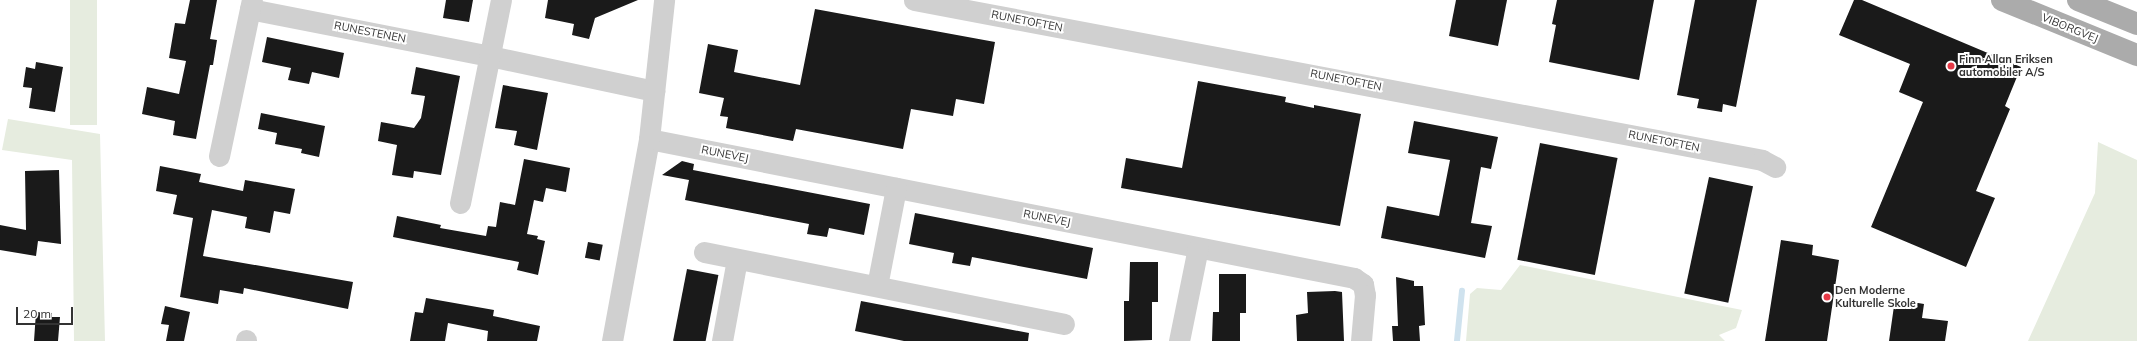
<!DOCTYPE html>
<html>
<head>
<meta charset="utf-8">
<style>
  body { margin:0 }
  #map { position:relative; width:2137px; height:341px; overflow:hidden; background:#fff; font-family:Mulish,sans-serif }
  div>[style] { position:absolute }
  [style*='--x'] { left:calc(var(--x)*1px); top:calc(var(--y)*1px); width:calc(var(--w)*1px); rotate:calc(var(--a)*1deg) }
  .green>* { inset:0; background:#e6ecdf; transform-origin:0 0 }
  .stream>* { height:5.5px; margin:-2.75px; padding:0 2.75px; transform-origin:2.75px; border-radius:2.75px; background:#cfe2ee }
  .building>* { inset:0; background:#1a1a1a; transform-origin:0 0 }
  .minor>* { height:21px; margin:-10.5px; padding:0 10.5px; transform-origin:10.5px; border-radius:10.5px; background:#d0d0d0 }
  .primary>* { height:22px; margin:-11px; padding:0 11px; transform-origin:11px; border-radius:11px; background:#ababab }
  .dots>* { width:11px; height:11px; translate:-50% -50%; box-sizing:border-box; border:2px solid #fff; border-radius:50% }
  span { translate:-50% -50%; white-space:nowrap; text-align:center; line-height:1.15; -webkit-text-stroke:4px #fff; paint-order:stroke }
  .street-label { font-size:11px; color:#333 }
  .poi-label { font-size:11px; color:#333; font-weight:700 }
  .left { translate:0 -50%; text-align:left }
  .scale { position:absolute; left:16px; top:307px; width:57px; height:18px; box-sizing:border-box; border:2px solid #333; border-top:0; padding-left:5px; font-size:12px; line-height:14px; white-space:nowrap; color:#333; -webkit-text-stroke:3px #fff; paint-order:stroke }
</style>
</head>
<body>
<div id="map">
  <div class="green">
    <i style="left:70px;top:0;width:27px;height:125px"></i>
    <i style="clip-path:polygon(8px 119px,100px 134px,105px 341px,74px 341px,72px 160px,2px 150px)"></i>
    <i style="clip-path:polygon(2098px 142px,2137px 160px,2137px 341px,2028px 341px,2095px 193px)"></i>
    <i style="clip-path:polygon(1520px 265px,1742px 310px,1736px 328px,1719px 335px,1725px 341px,1466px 341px,1470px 294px,1477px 288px,1501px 290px)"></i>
  </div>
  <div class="stream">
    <i style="--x:1457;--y:341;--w:50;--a:-84.3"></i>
  </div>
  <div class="building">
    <i style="clip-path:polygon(190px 0,217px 0,210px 39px,217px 40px,213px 65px,210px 65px,196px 139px,173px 135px,175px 121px,142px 114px,147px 87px,179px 94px,186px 61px,169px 58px,175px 23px,185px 24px)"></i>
    <i style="clip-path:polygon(446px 0,473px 0,469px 22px,443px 18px)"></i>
    <i style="clip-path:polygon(548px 0,638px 0,595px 18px,589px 39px,572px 35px,574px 24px,545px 18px)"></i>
    <i style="clip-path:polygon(1456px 0,1507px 0,1498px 46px,1449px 36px)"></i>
    <i style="clip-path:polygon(1557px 0,1654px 0,1639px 80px,1549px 62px,1556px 25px,1552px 24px)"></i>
    <i style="clip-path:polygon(1695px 0,1757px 0,1736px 107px,1723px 104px,1722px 112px,1697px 108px,1699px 99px,1677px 95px)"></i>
    <i style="clip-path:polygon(1854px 0,1862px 0,2021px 67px,2005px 106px,2010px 109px,1976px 191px,1995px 198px,1966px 267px,1871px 227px,1923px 102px,1899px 92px,1910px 64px,1839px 35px)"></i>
    <i style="clip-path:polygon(815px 9px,995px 42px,984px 104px,956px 99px,953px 116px,911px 109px,903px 149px,796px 129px,793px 141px,726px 128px,728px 117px,720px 116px,724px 98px,699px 93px,708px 44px,738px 50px,734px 72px,800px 85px)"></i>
    <i style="clip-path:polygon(267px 37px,344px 53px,339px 78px,312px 72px,309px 84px,288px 80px,291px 68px,262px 62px)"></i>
    <i style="clip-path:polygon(36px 62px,63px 67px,55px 112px,29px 108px,32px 88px,23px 87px,26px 67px,35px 69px)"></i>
    <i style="clip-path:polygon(416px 67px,460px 76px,441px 175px,414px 171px,413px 178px,392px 175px,397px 145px,378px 141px,381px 122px,414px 128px,421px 118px,425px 96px,411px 94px)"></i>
    <i style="clip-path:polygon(1198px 81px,1286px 97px,1285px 102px,1314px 108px,1314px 105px,1361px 114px,1340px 226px,1121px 188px,1126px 158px,1182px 168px)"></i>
    <i style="clip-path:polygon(503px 85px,548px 93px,537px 150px,514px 145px,517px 131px,495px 128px)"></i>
    <i style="clip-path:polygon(261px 113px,325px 126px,319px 157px,301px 153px,302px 149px,275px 144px,277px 133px,258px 129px)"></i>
    <i style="clip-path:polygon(1414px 121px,1498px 137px,1491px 169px,1481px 167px,1471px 223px,1492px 226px,1485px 258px,1381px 238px,1387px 206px,1439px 216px,1450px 160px,1408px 153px)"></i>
    <i style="left:1540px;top:143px;width:79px;height:119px;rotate:11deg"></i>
    <i style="clip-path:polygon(524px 159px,570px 168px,566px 192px,546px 188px,543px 202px,534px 200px,527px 234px,538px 236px,537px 239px,545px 241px,538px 275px,517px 270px,519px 262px,393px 237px,397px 216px,441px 225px,440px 228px,486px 236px,488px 226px,496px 227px,500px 202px,515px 205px)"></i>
    <i style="clip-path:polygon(682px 161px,694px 164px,693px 170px,870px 204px,864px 235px,829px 228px,827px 237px,807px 234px,809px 224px,685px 200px,689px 180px,662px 175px)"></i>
    <i style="clip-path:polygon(160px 166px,201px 174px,199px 182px,243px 191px,245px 180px,295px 189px,290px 214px,274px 211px,270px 233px,245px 228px,247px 217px,212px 210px,203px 256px,353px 282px,348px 309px,244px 288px,243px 294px,220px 290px,218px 304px,180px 297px,193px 218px,173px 214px,177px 195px,156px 191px)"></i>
    <i style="clip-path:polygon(59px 170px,61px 244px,38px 241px,36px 256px,0 250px,0 225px,26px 230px,25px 171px)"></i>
    <i style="left:1709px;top:177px;width:45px;height:119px;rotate:12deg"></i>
    <i style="clip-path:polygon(915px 213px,1093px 248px,1087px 279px,972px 257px,970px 266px,952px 263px,954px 253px,909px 244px)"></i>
    <i style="clip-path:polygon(1781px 240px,1813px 245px,1812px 255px,1839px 260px,1827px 341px,1765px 341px)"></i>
    <i style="left:588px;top:242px;width:15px;height:16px;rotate:11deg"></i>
    <i style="clip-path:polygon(1130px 262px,1158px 262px,1158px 302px,1152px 302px,1152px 340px,1124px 341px,1124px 301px,1129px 301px)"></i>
    <i style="left:687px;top:269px;width:32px;height:73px;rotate:11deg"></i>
    <i style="clip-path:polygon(1219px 274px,1246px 274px,1246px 313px,1240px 313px,1240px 341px,1212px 341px,1213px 312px,1219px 312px)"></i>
    <i style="clip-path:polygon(1396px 277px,1414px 281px,1414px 286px,1423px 286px,1425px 325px,1419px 326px,1420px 341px,1393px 341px,1392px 326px,1398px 326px)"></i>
    <i style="clip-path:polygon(1335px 291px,1342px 292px,1344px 341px,1297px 341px,1296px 315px,1308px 313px,1307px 292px)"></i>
    <i style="clip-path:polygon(426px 298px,494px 310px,493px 316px,540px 326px,537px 341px,487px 341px,488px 331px,448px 323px,445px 341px,410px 341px,415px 312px,423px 313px)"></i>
    <i style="clip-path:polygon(1895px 299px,1924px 304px,1922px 318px,1948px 321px,1945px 341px,1889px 341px)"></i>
    <i style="clip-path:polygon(861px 301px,1029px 333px,1028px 341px,904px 341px,855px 331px)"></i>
    <i style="clip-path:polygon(165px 306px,190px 312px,184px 341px,166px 341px,169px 325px,161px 324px)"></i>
    <i style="clip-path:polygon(36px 312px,52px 313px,52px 317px,60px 317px,58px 341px,34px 341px)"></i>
  </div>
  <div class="minor">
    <i style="--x:914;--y:0;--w:863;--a:10.68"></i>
    <i style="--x:1762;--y:160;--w:15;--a:28"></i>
    <i style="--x:250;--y:9;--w:245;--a:11.1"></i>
    <i style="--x:490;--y:56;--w:168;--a:12"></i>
    <i style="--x:649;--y:139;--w:719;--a:11.15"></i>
    <i style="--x:1354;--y:278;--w:11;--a:34"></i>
    <i style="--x:1363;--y:284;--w:11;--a:80"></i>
    <i style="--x:1365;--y:295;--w:46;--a:95"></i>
    <i style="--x:219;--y:156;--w:159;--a:-78.1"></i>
    <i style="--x:460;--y:203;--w:207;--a:-78.6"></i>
    <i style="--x:704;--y:252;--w:367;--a:11.3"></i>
    <i style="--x:877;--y:286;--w:100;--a:-79"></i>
    <i style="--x:246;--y:341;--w:1;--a:-90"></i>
    <i style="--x:612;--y:341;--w:205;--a:-79.6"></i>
    <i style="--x:649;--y:139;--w:140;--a:-83.8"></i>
    <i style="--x:722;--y:341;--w:83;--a:-79.6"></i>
    <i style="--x:1179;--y:341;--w:95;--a:-78.5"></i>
  </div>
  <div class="primary">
    <i style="--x:2002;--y:0;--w:146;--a:22.2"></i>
    <i style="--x:2078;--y:0;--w:64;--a:22.1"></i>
  </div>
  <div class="dots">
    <i style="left:1951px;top:66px;background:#e63946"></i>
    <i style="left:1827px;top:297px;background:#e63946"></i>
  </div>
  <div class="street-label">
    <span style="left:1027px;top:21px;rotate:11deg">RUNETOFTEN</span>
    <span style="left:2070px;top:28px;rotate:22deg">VIBORGVEJ</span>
    <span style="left:370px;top:32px;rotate:11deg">RUNESTENEN</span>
    <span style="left:1346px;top:80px;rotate:11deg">RUNETOFTEN</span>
    <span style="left:1664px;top:141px;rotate:11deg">RUNETOFTEN</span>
    <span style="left:725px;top:154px;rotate:11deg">RUNEVEJ</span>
    <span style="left:1047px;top:218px;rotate:11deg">RUNEVEJ</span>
  </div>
  <div class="poi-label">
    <span class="left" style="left:1959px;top:66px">Finn Allan Eriksen<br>automobiler A/S</span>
    <span class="left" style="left:1835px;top:297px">Den Moderne<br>Kulturelle Skole</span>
  </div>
  <div class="scale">20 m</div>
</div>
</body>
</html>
